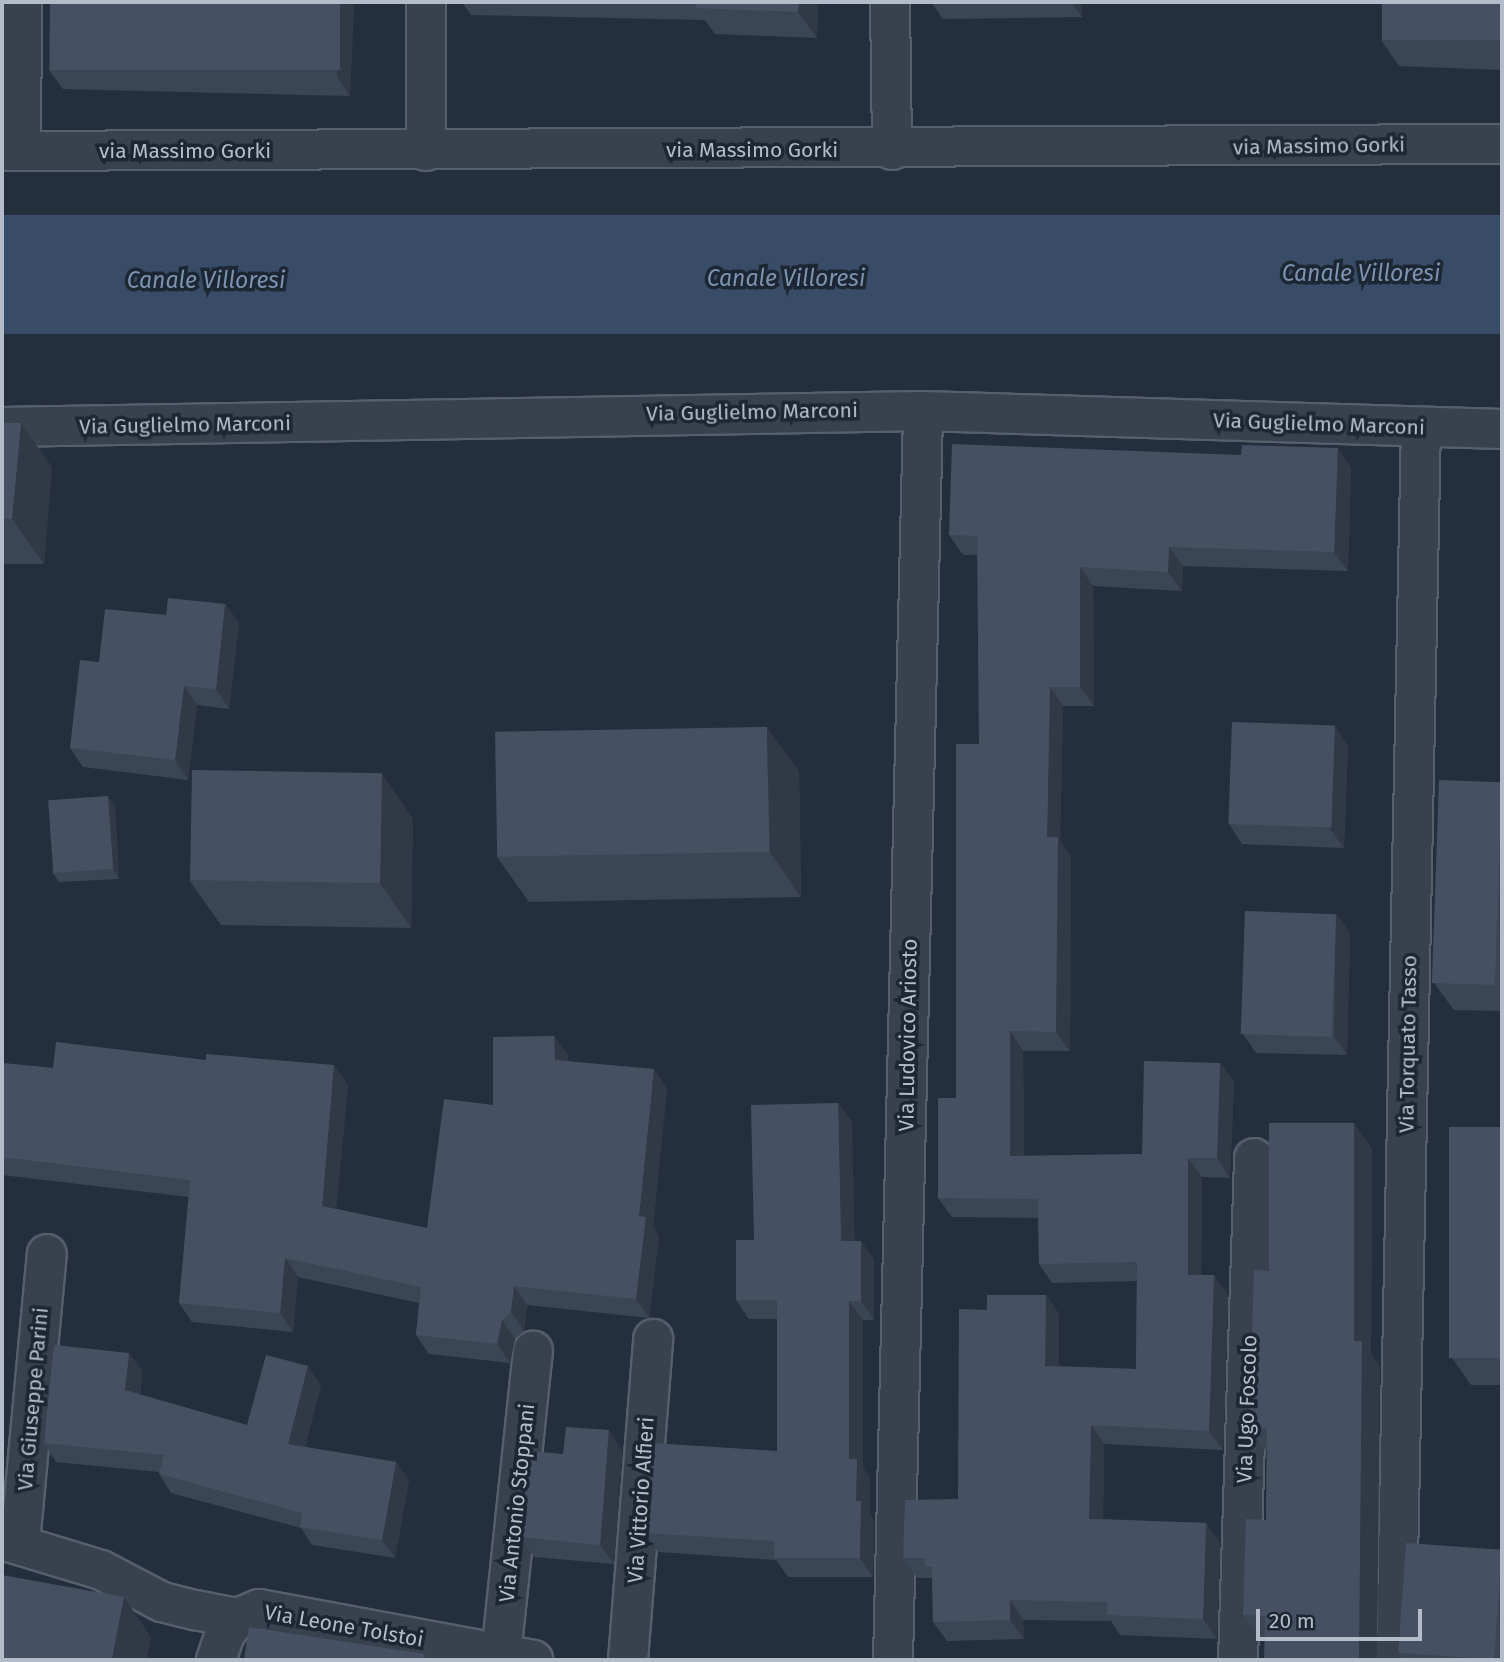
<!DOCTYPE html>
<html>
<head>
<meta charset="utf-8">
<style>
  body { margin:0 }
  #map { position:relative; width:1504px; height:1662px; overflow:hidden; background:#242f3e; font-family:"Fira Sans",sans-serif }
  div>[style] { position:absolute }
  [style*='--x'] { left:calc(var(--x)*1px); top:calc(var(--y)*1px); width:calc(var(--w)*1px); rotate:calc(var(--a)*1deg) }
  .water>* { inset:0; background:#394c67; transform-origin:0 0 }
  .roads { filter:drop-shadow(2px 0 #565f6c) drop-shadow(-2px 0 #565f6c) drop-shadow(0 2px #565f6c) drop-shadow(0 -2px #565f6c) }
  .minor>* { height:38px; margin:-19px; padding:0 19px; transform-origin:19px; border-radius:19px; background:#38414e }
  .wall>* { inset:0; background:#3b4654 }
  .shaded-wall>* { inset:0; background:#303945 }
  .building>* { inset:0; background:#455162; transform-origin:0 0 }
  span { translate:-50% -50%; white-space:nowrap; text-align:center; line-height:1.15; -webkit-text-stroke:7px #1d2633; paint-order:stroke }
  .street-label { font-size:21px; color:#b4bcc9 }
  .water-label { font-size:23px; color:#7c92b1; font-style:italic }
  .frame { position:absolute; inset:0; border:4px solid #b4bcc9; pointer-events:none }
  .scale { position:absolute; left:1256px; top:1609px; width:166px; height:32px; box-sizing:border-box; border:4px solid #b4bcc9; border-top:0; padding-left:9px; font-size:21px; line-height:24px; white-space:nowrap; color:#b4bcc9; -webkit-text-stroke:5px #1d2633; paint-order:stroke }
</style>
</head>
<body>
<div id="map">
  <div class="water">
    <i style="left:1502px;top:215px;width:119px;height:1500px;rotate:90deg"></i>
  </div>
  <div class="roads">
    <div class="minor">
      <i style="--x:890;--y:2;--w:148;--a:89.2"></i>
      <i style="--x:2;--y:151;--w:1500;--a:-0.27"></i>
      <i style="--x:21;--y:151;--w:149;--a:-89.6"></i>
      <i style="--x:426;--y:151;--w:149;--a:-90"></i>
      <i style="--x:2;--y:427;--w:921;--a:-1"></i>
      <i style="--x:923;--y:411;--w:579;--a:1.78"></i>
      <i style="--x:2;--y:1540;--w:103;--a:16.9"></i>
      <i style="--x:101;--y:1570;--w:69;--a:27.7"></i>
      <i style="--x:162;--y:1602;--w:34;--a:14"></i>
      <i style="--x:195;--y:1610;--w:43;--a:10.8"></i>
      <i style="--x:237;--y:1618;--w:24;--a:-22"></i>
      <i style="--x:259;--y:1609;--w:279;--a:10.5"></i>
      <i style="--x:20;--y:1543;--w:290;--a:-84.7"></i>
      <i style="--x:501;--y:1655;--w:306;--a:-84"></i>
      <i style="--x:216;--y:1660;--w:28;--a:-71"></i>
      <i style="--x:225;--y:1634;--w:20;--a:-53"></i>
      <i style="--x:628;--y:1660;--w:322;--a:-85.5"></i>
      <i style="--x:893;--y:1660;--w:1249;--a:-88.62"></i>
      <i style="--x:1238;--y:1660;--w:502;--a:-88.17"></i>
      <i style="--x:1396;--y:1660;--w:1233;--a:-88.84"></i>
    </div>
  </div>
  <div class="wall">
    <i style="clip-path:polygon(50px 2px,354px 2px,350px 96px,63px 89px,49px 70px)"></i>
    <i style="clip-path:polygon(462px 2px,818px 2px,817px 38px,715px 34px,705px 20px,471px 15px)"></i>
    <i style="clip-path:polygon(931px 2px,1082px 2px,1082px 17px,943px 19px)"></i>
    <i style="clip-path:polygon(1502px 2px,1502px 70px,1399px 66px,1381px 40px)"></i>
    <i style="clip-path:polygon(2px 423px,52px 467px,44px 564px,2px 564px)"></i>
    <i style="clip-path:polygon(1351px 467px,1348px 571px,1183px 566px,1182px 591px,1093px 586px,1094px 706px,1063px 706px,1060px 841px,1071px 856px,1070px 1051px,1023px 1051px,1024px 1156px,1142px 1154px,1220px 1063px,1234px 1082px,1230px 1178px,1202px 1177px,1201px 1275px,1214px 1275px,1228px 1295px,1223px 1450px,1104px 1444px,1103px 1519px,1206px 1523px,1220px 1543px,1217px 1639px,1120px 1635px,1111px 1621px,1023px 1620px,1024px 1639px,947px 1641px,933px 1622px,932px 1578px,917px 1578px,903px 1558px,958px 1499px,987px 1310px,1046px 1295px,1059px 1314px,1059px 1366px,1136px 1369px,1137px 1281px,1052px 1283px,1039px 1264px,1038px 1218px,952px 1217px,938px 1198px,956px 1098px,979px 744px,978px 555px,963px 555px,949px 535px)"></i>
    <i style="clip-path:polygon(225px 604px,239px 623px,229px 709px,197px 705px,188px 780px,83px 767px,70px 748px,99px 662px,166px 615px)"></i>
    <i style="clip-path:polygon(1348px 745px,1344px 848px,1242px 844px,1229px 824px)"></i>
    <i style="clip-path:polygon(799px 771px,801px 897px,529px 902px,497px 857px)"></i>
    <i style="clip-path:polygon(382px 774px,413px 819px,411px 928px,221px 925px,189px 880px)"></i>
    <i style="clip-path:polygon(1502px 782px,1502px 1011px,1454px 1010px,1434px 983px)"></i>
    <i style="clip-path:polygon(115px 806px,119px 879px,59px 882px,52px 872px)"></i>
    <i style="clip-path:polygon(1336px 914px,1350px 933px,1347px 1055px,1256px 1053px,1243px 1034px)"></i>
    <i style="clip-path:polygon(554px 1036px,568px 1055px,568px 1061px,667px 1088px,653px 1226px,659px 1236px,649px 1318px,527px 1305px,524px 1331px,515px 1339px,510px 1363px,429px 1354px,416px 1335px,419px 1303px,298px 1277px,293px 1332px,192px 1322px,179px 1303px,189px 1197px,2px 1175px,2px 1063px,53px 1068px,348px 1084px,336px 1209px,427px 1228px,493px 1105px)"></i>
    <i style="clip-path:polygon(838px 1103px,852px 1122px,854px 1241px,861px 1241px,874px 1260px,874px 1320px,863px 1320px,863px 1468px,870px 1478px,870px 1514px,874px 1521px,873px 1577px,788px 1577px,776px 1560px,658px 1552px,645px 1533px,777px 1451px,777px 1319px,749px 1319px,736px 1300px,754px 1240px)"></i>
    <i style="clip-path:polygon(1502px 1127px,1502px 1385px,1471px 1385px,1452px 1358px)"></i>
    <i style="clip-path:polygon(1372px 1148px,1371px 1354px,1380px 1367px,1264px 1641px,1261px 1640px,1243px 1615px,1266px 1520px,1267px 1452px,1249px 1427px,1269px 1271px)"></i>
    <i style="clip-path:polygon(129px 1353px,142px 1371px,140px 1395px,247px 1425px,321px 1385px,305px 1447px,396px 1462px,409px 1480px,395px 1558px,312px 1545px,301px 1528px,171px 1493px,159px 1474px,159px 1472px,56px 1462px,44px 1443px)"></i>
    <i style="clip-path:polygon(622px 1450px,614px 1564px,534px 1557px,520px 1537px,563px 1454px)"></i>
    <i style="clip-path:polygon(1502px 1549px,1502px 1660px,1405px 1660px,1400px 1653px)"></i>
  </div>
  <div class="shaded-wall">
    <i style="clip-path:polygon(340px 2px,354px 2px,350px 96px,337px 76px)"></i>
    <i style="clip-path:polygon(799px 2px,818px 2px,817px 38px,798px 12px)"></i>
    <i style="clip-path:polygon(1071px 2px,1082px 2px,1082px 17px)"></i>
    <i style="clip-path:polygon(21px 423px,52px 467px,44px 564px,12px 519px)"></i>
    <i style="clip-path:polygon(1338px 448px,1351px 467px,1348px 571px,1334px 552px)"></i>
    <i style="clip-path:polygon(1169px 547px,1183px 566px,1182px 591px,1168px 572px)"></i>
    <i style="clip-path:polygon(1080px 567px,1093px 586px,1094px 706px,1080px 687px)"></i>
    <i style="clip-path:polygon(225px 604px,239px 623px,229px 709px,216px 689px)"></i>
    <i style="clip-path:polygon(184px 686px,197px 705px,188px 780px,175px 760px)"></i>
    <i style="clip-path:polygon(1050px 687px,1063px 706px,1060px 841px,1071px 856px,1070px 1051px,1056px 1032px,1047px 837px)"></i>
    <i style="clip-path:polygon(1335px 726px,1348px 745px,1344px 848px,1330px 829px)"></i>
    <i style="clip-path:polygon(767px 727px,799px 771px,801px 897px,770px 852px)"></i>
    <i style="clip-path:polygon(382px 774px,413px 819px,411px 928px,380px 883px)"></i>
    <i style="clip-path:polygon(108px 796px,115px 806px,119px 879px,113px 869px)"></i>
    <i style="clip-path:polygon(1336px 914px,1350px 933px,1347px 1055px,1334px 1036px)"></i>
    <i style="clip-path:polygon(1010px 1031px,1023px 1051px,1024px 1175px,1010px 1156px)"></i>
    <i style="clip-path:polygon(554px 1036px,568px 1055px,568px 1079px,555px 1060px)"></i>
    <i style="clip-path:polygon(1220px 1063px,1234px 1082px,1230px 1178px,1217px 1158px)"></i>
    <i style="clip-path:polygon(334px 1065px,348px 1084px,335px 1224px,322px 1206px)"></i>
    <i style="clip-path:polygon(654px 1069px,667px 1088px,653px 1226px,659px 1236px,649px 1318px,636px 1299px,639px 1216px)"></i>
    <i style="clip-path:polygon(838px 1103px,852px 1122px,855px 1260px,841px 1241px)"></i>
    <i style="clip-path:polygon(1354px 1123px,1372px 1148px,1371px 1354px,1380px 1367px,1377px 1660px,1359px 1660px,1354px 1341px)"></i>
    <i style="clip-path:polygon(1188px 1158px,1202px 1177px,1201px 1294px,1188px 1275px)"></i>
    <i style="clip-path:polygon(861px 1241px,874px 1260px,874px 1320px,861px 1301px)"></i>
    <i style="clip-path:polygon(285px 1258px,298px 1277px,293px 1332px,280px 1313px)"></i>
    <i style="clip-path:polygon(1214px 1275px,1228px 1295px,1223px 1450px,1209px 1431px)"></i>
    <i style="clip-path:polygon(514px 1286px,527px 1305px,524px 1331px,511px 1312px)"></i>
    <i style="clip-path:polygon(1046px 1295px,1059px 1314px,1059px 1385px,1045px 1366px)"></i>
    <i style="clip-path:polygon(849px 1301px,863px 1320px,863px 1468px,870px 1478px,870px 1514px,874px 1521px,873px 1577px,860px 1558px,856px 1501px,849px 1459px)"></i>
    <i style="clip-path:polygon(502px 1320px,515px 1339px,510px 1363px,497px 1344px)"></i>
    <i style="clip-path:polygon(129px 1353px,142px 1371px,138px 1409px,125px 1390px)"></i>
    <i style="clip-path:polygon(308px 1366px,321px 1385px,301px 1462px,288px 1444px)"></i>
    <i style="clip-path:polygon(1091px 1425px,1104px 1444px,1103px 1538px,1089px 1519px)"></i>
    <i style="clip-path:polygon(609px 1430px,622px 1450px,614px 1564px,600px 1545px)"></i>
    <i style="clip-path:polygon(396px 1462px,409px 1480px,395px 1558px,382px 1540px)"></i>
    <i style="clip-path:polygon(1206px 1523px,1220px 1543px,1217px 1639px,1203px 1619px)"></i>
    <i style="clip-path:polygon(124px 1597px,151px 1637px,147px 1660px,112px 1660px)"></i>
    <i style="clip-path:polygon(1010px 1600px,1023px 1620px,1024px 1639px,1010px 1620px)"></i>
  </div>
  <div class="building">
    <i style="left:50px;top:2px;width:290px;height:68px"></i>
    <i style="clip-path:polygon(696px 2px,799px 2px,798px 12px,696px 8px)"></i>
    <i style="left:1382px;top:2px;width:120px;height:38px"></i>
    <i style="clip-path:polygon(2px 423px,21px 423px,12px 519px,2px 519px)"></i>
    <i style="clip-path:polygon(952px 444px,1241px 455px,1242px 445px,1338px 448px,1334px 552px,1169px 547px,1168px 572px,1080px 567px,1080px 687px,1050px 687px,1047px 837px,1058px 837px,1056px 1032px,1010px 1031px,1010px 1156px,1142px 1154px,1144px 1061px,1220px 1063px,1217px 1158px,1188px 1158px,1188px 1275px,1214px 1275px,1209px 1431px,1091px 1425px,1089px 1519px,1206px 1523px,1203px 1619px,1107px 1615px,1107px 1602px,1010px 1600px,1010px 1620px,933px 1622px,932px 1567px,925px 1567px,925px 1558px,903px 1558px,905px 1500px,958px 1499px,959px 1309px,987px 1310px,987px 1295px,1046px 1295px,1045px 1366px,1136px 1369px,1137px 1262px,1039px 1264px,1038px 1199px,938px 1198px,938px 1098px,956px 1098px,956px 744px,979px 744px,977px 536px,949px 535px)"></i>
    <i style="clip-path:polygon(168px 598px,225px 604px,216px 689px,184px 686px,175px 760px,70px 748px,80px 660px,99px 662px,105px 609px,166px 615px)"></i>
    <i style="left:1232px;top:722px;width:103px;height:102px;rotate:2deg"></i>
    <i style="left:767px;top:727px;width:125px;height:272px;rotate:89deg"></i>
    <i style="left:192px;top:770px;width:190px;height:110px;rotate:1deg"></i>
    <i style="left:1439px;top:780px;width:63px;height:203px;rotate:2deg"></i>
    <i style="left:108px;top:796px;width:73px;height:60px;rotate:86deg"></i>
    <i style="left:1245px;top:911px;width:91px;height:123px;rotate:2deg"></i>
    <i style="clip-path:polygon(554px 1036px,555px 1060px,654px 1069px,639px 1216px,646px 1217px,636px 1299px,514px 1286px,511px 1312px,502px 1320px,497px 1344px,416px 1335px,421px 1287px,285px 1258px,280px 1313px,179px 1303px,190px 1180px,2px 1157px,2px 1063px,53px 1068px,56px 1042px,206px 1060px,206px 1054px,334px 1065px,322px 1206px,427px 1228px,444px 1099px,493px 1105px,493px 1037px)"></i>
    <i style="clip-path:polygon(838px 1103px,841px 1241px,861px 1241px,861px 1301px,849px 1301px,849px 1459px,857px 1459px,856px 1501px,861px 1501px,860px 1558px,774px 1558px,774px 1541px,645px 1533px,652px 1443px,777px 1451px,777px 1300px,736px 1300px,736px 1240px,754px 1240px,751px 1105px)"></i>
    <i style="clip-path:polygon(1269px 1123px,1354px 1123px,1354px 1341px,1362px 1341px,1359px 1660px,1264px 1660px,1265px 1616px,1243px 1615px,1246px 1519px,1266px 1520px,1267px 1428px,1249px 1427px,1254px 1270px,1269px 1271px)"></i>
    <i style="left:1449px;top:1127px;width:53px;height:231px"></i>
    <i style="clip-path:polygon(54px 1345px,129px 1353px,125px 1390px,247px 1425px,266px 1355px,308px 1366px,288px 1444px,396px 1462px,382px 1540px,300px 1527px,302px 1513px,159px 1474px,164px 1455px,44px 1443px)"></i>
    <i style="clip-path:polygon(566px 1427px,609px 1430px,600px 1545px,520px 1537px,529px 1451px,563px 1454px)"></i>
    <i style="left:1406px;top:1543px;width:96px;height:110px;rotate:4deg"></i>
    <i style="clip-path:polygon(2px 1575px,124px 1597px,112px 1660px,2px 1660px)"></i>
    <i style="clip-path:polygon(249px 1627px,425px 1654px,424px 1660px,244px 1660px)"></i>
  </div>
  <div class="street-label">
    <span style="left:1319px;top:146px;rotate:-1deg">via Massimo Gorki</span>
    <span style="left:752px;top:150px">via Massimo Gorki</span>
    <span style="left:185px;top:151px">via Massimo Gorki</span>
    <span style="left:752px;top:412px;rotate:-1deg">Via Guglielmo Marconi</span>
    <span style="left:1319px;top:424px;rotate:2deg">Via Guglielmo Marconi</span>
    <span style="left:185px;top:425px;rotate:-1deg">Via Guglielmo Marconi</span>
    <span style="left:908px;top:1035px;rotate:-89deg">Via Ludovico Ariosto</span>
    <span style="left:1408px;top:1044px;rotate:-89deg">Via Torquato Tasso</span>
    <span style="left:33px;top:1399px;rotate:-85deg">Via Giuseppe Parini</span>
    <span style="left:1247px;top:1409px;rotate:-88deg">Via Ugo Foscolo</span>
    <span style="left:641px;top:1500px;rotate:-86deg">Via Vittorio Alfieri</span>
    <span style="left:517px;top:1503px;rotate:-84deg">Via Antonio Stoppani</span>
    <span style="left:344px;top:1626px;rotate:10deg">Via Leone Tolstoi</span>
  </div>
  <div class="water-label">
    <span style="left:1361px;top:273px">Canale Villoresi</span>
    <span style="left:786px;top:278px">Canale Villoresi</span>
    <span style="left:206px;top:280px">Canale Villoresi</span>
  </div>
  <div class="frame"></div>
  <div class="scale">20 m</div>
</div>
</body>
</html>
